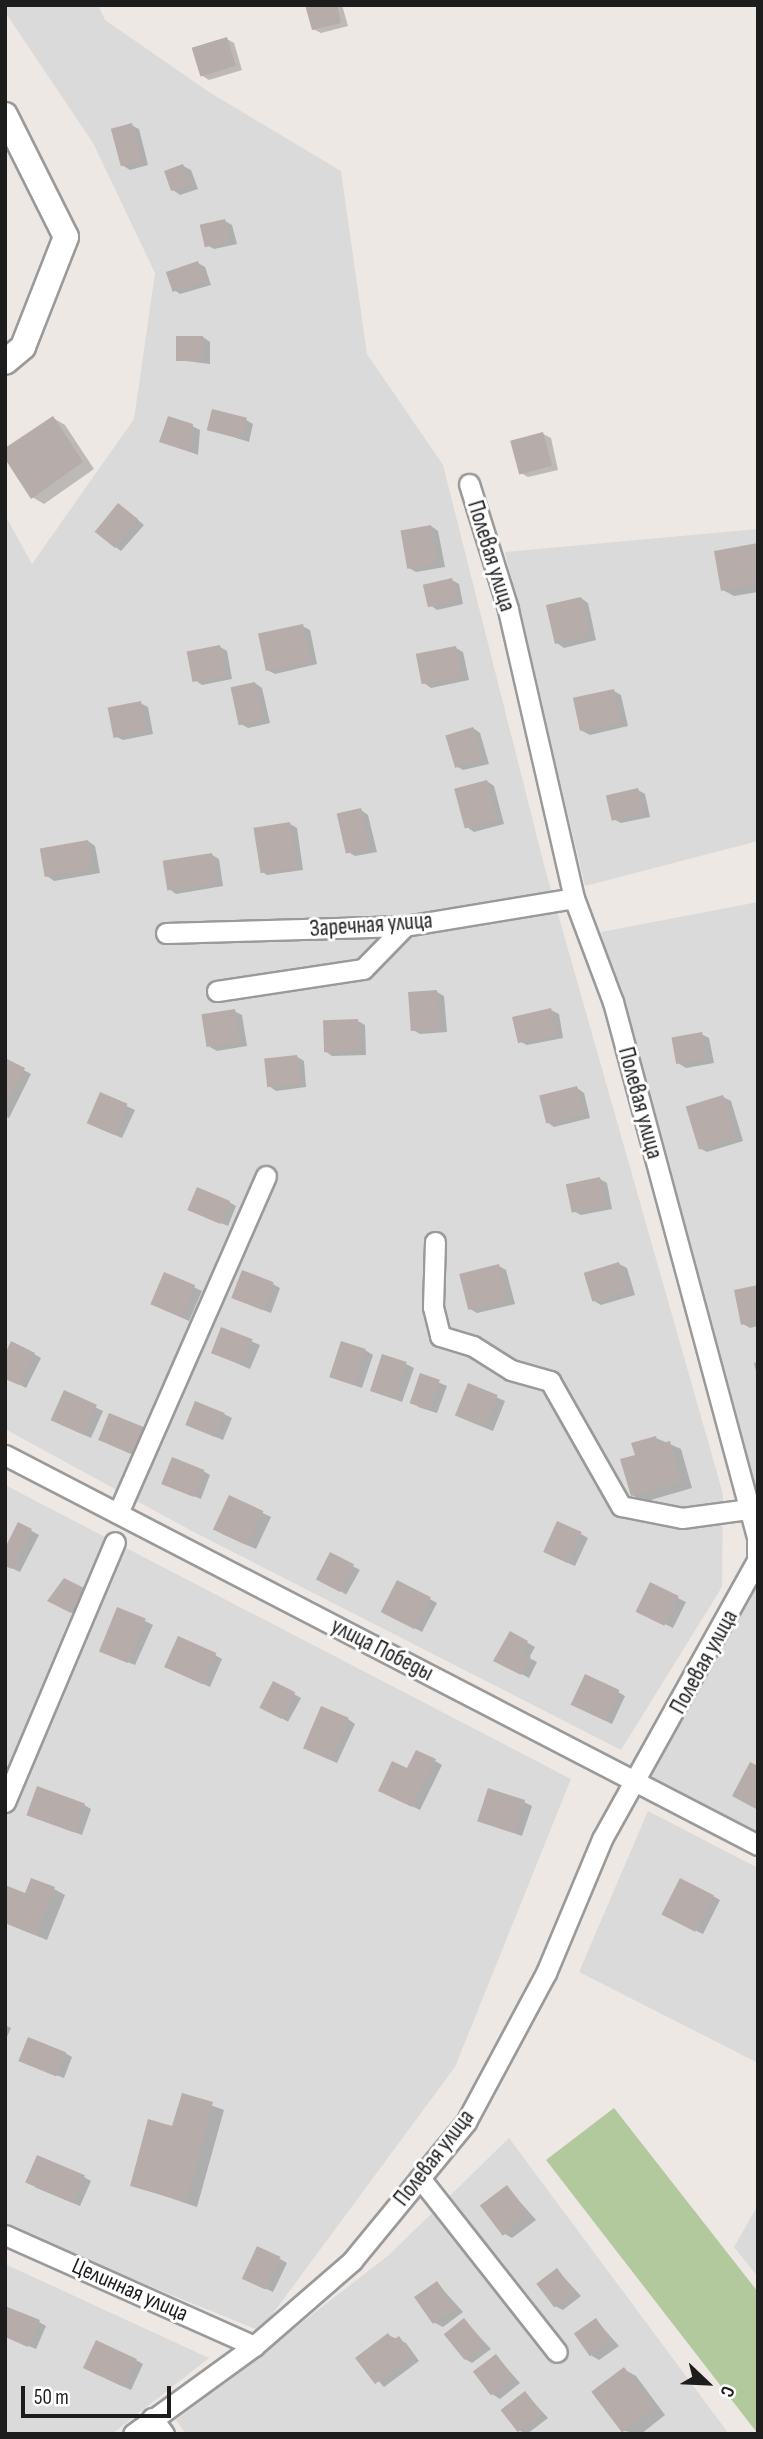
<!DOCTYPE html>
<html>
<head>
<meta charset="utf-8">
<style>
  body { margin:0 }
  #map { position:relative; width:763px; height:2439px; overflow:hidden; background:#ede8e4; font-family:"Sofia Sans Condensed",sans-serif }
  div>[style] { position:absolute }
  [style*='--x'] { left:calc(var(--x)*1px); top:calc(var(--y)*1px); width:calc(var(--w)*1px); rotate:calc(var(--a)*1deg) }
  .residential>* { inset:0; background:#dbdada }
  .forest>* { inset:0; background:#b2c89d }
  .shadow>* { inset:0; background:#0003; transform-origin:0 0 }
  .building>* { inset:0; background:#b6adaa; transform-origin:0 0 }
  .roads { filter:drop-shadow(2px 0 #9a9a9a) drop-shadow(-2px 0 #9a9a9a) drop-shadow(0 2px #9a9a9a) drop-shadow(0 -2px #9a9a9a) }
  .minor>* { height:19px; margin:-9.5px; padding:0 9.5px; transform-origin:9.5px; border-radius:9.5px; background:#fff }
  .tertiary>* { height:24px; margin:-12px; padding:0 12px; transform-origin:12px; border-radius:12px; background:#fff }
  span { translate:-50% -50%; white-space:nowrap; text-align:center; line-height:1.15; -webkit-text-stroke:6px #fff; paint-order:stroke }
  .street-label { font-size:23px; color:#1d1d1d }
  .frame { position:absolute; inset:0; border:7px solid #1d1d1d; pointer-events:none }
  .north { position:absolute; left:672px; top:2348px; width:70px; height:70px; -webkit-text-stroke:5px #fff; paint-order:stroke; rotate:113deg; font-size:19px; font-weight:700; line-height:28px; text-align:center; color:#1d1d1d }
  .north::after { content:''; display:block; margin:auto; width:24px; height:32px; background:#1d1d1d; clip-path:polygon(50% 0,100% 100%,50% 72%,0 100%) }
  .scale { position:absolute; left:21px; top:2386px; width:150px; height:32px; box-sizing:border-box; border:4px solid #1d1d1d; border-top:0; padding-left:9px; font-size:21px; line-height:24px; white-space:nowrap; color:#1d1d1d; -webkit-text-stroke:5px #fff; paint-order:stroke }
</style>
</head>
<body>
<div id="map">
  <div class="residential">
    <i style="clip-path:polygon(5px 5px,98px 5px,105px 20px,209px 92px,341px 171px,367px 354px,443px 465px,544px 865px,723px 1494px,722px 1587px,621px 1750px,190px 1530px,5px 1429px,5px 515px,32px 564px,134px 419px,155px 273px,93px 143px,5px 12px)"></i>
    <i style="clip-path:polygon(758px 529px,758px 841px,585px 886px,505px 552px)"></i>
    <i style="clip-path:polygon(758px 902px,758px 1494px,601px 932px)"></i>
    <i style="clip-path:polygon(5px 1485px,571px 1779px,455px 2067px,260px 2331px,5px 2227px)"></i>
    <i style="clip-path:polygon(758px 1578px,758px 1833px,649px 1777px)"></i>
    <i style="clip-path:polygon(648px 1811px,758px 1868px,758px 2063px,579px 1972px)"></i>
    <i style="clip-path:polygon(509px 2138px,729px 2434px,186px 2434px,176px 2420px,389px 2255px)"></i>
    <i style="clip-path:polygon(758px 2205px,758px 2277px,734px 2247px)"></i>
    <i style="clip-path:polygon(5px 2264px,209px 2358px,112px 2434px,5px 2434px)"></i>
  </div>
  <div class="forest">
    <i style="clip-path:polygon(614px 2108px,758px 2292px,758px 2434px,546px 2160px)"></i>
  </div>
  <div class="shadow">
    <i style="clip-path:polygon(307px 5px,342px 5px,348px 26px,321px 33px,313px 29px)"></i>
    <i style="clip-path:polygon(227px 39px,234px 43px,242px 70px,209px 80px,201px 75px)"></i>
    <i style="clip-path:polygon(131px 125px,139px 129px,148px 165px,130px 170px,122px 165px)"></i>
    <i style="clip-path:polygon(183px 166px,191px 170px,198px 189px,180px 195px,173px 190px)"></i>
    <i style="clip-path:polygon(225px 221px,232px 225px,237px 244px,214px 249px,207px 245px)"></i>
    <i style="clip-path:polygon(198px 263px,205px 267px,211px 285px,180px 294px,173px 289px)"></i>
    <i style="clip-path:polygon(203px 337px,210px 342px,210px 364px,178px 360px)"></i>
    <i style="clip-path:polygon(53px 418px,65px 425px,94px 469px,44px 504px,32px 497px)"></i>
    <i style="clip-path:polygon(246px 420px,253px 424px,249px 442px,208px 429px)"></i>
    <i style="clip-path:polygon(192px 426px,200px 430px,198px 455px,161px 441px)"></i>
    <i style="clip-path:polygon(543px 434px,551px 438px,558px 470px,528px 477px,521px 473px)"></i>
    <i style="clip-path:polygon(126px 510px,144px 525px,121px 551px,114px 546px)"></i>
    <i style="clip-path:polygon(431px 526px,438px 531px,445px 567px,416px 572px,409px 568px)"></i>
    <i style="clip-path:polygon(758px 545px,758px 592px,734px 596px,723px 590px)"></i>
    <i style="clip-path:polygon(452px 580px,459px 584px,463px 604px,437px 610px,430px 605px)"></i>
    <i style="clip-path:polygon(581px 598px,588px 603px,596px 640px,564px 648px,557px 643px)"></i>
    <i style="clip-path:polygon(302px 626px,310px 630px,317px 664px,275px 674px,267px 670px)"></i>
    <i style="clip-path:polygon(220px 647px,227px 651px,232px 679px,202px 685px,195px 680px)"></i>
    <i style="clip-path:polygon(456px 648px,463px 652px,469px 680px,431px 688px,424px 683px)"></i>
    <i style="clip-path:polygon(255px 683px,262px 688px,270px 723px,248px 728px,241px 724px)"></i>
    <i style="clip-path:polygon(614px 691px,621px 695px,628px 726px,590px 735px,582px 731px)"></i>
    <i style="clip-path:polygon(140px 703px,148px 707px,153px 734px,123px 740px,115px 736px)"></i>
    <i style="clip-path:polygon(473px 728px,480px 733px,489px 764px,463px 770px,456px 766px)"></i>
    <i style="clip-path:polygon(487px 781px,494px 786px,504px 824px,474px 832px,467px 827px)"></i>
    <i style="clip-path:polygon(638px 790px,645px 794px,650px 817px,621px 823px,613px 819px)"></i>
    <i style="clip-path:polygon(361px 810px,368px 815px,377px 852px,355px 856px,348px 852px)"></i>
    <i style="clip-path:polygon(290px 824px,297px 828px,303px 870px,267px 875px,260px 870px)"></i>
    <i style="clip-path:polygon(88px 841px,95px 846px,100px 873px,54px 881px,47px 876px)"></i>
    <i style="clip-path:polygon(212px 855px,219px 859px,223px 886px,176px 894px,169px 889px)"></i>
    <i style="clip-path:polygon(437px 992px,444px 996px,447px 1032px,420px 1034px,413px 1030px)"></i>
    <i style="clip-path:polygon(551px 1010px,559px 1014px,563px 1038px,527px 1045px,519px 1041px)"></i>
    <i style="clip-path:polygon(234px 1011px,242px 1015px,247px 1046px,217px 1051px,210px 1047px)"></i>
    <i style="clip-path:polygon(358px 1021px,365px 1025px,366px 1055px,332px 1056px,325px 1051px)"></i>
    <i style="clip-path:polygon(701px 1034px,709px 1038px,714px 1063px,686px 1068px,678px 1063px)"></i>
    <i style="clip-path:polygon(296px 1056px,304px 1061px,306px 1087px,276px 1091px,269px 1086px)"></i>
    <i style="clip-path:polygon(5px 1060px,31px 1074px,9px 1118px,5px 1117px)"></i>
    <i style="clip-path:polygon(577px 1088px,584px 1093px,590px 1118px,554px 1127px,547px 1122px)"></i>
    <i style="clip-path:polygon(101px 1094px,135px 1110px,122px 1138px,96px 1127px)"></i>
    <i style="clip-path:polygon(723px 1097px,731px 1101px,743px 1141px,707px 1152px,699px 1148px)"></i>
    <i style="clip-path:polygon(600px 1179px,607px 1183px,612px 1209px,581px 1215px,573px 1211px)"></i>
    <i style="clip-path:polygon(229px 1202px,236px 1206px,228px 1226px,197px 1213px)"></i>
    <i style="clip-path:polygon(619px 1264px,627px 1268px,635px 1295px,601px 1305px,594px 1301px)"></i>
    <i style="clip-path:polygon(499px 1266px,506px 1270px,515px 1304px,477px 1313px,470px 1309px)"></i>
    <i style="clip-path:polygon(165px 1274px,202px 1291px,189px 1321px,160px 1308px)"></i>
    <i style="clip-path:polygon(273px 1284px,280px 1288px,271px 1313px,241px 1301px)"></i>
    <i style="clip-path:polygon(758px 1287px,758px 1326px,750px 1328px,743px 1324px)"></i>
    <i style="clip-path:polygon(222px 1329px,260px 1345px,250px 1369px,220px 1356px)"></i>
    <i style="clip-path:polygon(365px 1350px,373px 1355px,362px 1388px,339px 1380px)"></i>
    <i style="clip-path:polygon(34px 1354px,41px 1358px,26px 1388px,5px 1377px)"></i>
    <i style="clip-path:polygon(758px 1362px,758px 1379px,754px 1363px)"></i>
    <i style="clip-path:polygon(406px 1364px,414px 1368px,402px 1402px,371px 1390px)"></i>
    <i style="clip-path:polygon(421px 1375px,447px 1386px,437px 1413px,418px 1407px)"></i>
    <i style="clip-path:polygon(469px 1385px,505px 1401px,493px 1431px,464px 1419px)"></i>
    <i style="clip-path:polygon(64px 1392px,103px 1411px,91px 1438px,60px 1424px)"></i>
    <i style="clip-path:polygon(224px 1414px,232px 1418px,223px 1440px,187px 1425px)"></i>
    <i style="clip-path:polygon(110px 1415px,151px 1433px,140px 1458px,108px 1444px)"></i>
    <i style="clip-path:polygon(656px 1438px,681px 1449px,692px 1488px,644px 1502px,632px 1495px,637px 1456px)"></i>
    <i style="clip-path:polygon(203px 1471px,210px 1475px,201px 1499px,171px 1487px)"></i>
    <i style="clip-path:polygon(230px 1497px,271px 1517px,256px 1549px,222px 1534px)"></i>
    <i style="clip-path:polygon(19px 1524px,39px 1535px,20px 1572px,5px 1565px)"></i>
    <i style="clip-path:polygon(581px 1534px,588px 1538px,575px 1566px,552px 1556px)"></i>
    <i style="left:331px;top:1554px;width:33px;height:28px;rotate:29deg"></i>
    <i style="left:65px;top:1580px;width:30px;height:26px;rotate:28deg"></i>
    <i style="clip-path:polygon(651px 1585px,686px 1602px,673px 1628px,646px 1615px)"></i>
    <i style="clip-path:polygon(430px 1599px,437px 1603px,422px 1632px,383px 1611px)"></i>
    <i style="clip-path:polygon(145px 1621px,153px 1625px,135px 1665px,108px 1654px)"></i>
    <i style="clip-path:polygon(510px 1633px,535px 1647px,529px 1658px,537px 1662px,529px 1678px,496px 1660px)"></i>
    <i style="clip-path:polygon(215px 1655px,222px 1659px,210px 1687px,173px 1670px)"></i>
    <i style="left:274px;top:1683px;width:31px;height:27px;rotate:29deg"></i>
    <i style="clip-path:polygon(618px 1692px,625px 1696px,612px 1724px,580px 1708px)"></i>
    <i style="clip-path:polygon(348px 1719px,355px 1724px,337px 1763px,312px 1752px)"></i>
    <i style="clip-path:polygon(435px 1761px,442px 1765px,420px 1810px,387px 1794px,408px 1771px)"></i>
    <i style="clip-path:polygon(524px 1802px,532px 1806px,522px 1836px,480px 1821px)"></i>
    <i style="clip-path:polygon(84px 1805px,91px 1809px,82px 1835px,35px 1818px)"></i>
    <i style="clip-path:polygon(54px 1889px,65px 1895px,47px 1940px,5px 1923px,26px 1895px)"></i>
    <i style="clip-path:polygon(713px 1896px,720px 1900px,703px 1934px,672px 1919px)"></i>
    <i style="clip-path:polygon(5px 2025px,11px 2028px,5px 2041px)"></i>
    <i style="clip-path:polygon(65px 2053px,72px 2057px,64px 2078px,28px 2064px)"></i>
    <i style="clip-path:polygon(183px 2095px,224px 2110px,197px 2207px,132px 2185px,174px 2128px)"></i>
    <i style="clip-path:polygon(84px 2177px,91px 2181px,80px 2206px,34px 2187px)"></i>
    <i style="clip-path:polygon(507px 2187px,536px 2220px,512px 2238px,505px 2234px)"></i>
    <i style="clip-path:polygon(280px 2259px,287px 2263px,273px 2292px,251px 2282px)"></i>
    <i style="clip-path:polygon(557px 2270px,581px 2296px,563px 2310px,555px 2306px)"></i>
    <i style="clip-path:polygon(437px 2283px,463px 2312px,443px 2327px,435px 2323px)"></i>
    <i style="clip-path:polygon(464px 2320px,491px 2349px,472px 2363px,465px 2359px)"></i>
    <i style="clip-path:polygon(596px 2320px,619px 2346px,599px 2360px,592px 2356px)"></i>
    <i style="clip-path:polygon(39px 2322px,46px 2326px,36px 2349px,5px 2336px)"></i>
    <i style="clip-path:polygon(388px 2335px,406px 2343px,419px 2361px,384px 2387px,358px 2358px)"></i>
    <i style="clip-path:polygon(496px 2356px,520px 2383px,500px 2399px,492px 2394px)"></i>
    <i style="clip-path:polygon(136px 2360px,143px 2364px,131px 2390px,92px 2372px)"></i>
    <i style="clip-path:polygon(625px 2370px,636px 2376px,665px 2415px,641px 2434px,624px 2431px)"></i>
    <i style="clip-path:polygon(525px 2393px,548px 2418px,527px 2434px,518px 2430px)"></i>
  </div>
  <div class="building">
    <i style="clip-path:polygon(305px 5px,337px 5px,341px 23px,312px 30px)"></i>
    <i style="left:227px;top:37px;width:30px;height:37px;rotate:73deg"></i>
    <i style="left:132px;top:123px;width:39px;height:22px;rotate:75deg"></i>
    <i style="clip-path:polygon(183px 164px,192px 185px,171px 191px,164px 171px)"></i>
    <i style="left:225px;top:219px;width:23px;height:26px;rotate:77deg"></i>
    <i style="left:198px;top:261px;width:21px;height:34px;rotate:71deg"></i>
    <i style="left:176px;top:336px;width:27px;height:25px"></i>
    <i style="left:212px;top:409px;width:36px;height:22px;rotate:14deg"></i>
    <i style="clip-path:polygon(53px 416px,83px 462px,31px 499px,5px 459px,5px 448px)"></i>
    <i style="clip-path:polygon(168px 416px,193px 424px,190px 452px,159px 442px)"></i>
    <i style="left:543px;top:432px;width:35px;height:34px;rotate:75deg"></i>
    <i style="left:118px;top:503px;width:26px;height:37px;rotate:39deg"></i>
    <i style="left:431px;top:525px;width:39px;height:31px;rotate:80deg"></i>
    <i style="clip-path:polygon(758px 543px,758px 584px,721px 591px,714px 551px)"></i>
    <i style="left:452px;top:578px;width:23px;height:30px;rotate:77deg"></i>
    <i style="left:581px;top:597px;width:40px;height:36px;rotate:77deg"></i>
    <i style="left:303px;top:624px;width:38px;height:46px;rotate:78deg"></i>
    <i style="left:220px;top:645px;width:31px;height:34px;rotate:79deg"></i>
    <i style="left:456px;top:646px;width:31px;height:41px;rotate:79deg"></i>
    <i style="left:255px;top:682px;width:39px;height:25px;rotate:78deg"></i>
    <i style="left:614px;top:689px;width:34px;height:42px;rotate:78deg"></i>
    <i style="left:141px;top:701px;width:31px;height:34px;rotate:79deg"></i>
    <i style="left:473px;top:727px;width:34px;height:29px;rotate:73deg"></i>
    <i style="left:487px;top:780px;width:41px;height:34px;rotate:75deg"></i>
    <i style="left:638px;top:788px;width:26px;height:33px;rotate:77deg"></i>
    <i style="left:361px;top:808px;width:41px;height:25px;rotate:77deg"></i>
    <i style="left:290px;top:822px;width:46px;height:37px;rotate:81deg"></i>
    <i style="left:88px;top:840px;width:29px;height:49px;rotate:80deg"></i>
    <i style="left:212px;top:853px;width:30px;height:50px;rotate:81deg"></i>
    <i style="left:437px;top:990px;width:39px;height:29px;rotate:86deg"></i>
    <i style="left:551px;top:1008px;width:27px;height:40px;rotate:77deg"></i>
    <i style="left:235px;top:1009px;width:33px;height:34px;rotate:81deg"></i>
    <i style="left:358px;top:1019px;width:32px;height:35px;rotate:88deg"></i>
    <i style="left:702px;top:1032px;width:27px;height:31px;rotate:80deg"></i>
    <i style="left:297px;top:1055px;width:29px;height:33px;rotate:84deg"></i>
    <i style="clip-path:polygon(5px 1058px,25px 1068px,5px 1107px)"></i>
    <i style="left:577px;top:1086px;width:29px;height:39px;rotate:76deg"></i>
    <i style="left:100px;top:1092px;width:30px;height:34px;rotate:23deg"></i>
    <i style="left:723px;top:1095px;width:45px;height:39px;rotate:73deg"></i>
    <i style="left:600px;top:1177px;width:29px;height:35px;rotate:78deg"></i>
    <i style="left:197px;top:1187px;width:36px;height:25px;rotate:23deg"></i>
    <i style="left:619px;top:1262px;width:30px;height:37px;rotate:73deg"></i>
    <i style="left:499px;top:1264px;width:37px;height:41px;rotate:76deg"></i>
    <i style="left:242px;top:1270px;width:34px;height:30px;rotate:21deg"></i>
    <i style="left:164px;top:1272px;width:34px;height:35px;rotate:23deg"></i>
    <i style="clip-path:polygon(758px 1285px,758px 1321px,741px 1325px,734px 1290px)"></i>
    <i style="left:221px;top:1327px;width:34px;height:28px;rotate:21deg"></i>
    <i style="clip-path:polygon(11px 1341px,35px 1353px,19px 1385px,5px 1379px,5px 1354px)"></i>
    <i style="left:341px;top:1341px;width:26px;height:38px;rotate:18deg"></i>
    <i style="left:382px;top:1354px;width:26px;height:39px;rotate:18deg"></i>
    <i style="left:420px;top:1373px;width:21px;height:32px;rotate:19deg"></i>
    <i style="left:468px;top:1383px;width:32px;height:35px;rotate:22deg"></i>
    <i style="left:64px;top:1390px;width:36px;height:33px;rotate:24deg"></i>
    <i style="left:195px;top:1401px;width:32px;height:26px;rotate:22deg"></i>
    <i style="left:109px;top:1413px;width:38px;height:29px;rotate:22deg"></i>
    <i style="clip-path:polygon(656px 1436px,658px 1444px,670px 1441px,681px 1482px,631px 1496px,620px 1459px,635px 1455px,631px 1443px)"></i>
    <i style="left:172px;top:1457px;width:35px;height:29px;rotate:22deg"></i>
    <i style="left:229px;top:1495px;width:38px;height:38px;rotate:25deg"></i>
    <i style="left:557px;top:1521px;width:27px;height:34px;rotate:24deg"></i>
    <i style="clip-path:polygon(18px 1522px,32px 1529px,12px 1569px,5px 1566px,5px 1548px)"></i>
    <i style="left:330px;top:1552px;width:27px;height:31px;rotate:27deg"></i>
    <i style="clip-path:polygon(64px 1578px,84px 1588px,71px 1613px,47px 1601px)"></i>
    <i style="left:397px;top:1580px;width:38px;height:36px;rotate:27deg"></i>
    <i style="left:650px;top:1582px;width:32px;height:33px;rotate:26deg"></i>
    <i style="left:117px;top:1607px;width:31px;height:48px;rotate:22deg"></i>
    <i style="clip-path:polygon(510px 1631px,528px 1641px,522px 1652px,531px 1657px,521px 1675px,493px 1661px)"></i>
    <i style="left:178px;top:1636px;width:42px;height:34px;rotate:24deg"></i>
    <i style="left:585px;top:1674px;width:38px;height:34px;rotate:25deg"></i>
    <i style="left:273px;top:1681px;width:25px;height:30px;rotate:27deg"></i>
    <i style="left:321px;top:1706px;width:30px;height:46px;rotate:23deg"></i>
    <i style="clip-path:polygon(416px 1750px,436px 1759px,412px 1807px,378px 1791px,392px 1761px,407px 1768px)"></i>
    <i style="clip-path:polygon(750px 1762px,758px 1766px,758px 1810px,732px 1796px)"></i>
    <i style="left:37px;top:1786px;width:51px;height:31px;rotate:20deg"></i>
    <i style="left:488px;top:1788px;width:39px;height:35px;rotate:18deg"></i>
    <i style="clip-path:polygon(31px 1878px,55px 1887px,35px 1935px,5px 1923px,5px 1885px,25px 1893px)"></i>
    <i style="left:680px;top:1878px;width:38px;height:41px;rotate:27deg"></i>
    <i style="left:28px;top:2037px;width:41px;height:26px;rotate:22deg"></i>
    <i style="clip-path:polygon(182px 2093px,213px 2102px,186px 2202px,130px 2186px,148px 2119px,172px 2126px)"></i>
    <i style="left:37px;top:2155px;width:52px;height:30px;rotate:23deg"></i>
    <i style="left:507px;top:2185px;width:38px;height:34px;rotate:53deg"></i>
    <i style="left:257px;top:2246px;width:26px;height:36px;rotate:25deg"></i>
    <i style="left:557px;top:2268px;width:30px;height:26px;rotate:53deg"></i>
    <i style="left:437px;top:2281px;width:33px;height:28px;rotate:55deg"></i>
    <i style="clip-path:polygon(5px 2306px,40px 2320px,28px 2347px,5px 2337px)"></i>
    <i style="left:464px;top:2318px;width:33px;height:26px;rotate:51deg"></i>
    <i style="left:596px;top:2318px;width:28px;height:27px;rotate:55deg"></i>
    <i style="clip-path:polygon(388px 2333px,393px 2340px,399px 2336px,413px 2356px,375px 2384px,355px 2358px)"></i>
    <i style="left:96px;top:2340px;width:45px;height:31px;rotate:25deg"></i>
    <i style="left:496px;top:2354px;width:30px;height:29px;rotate:53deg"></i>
    <i style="left:624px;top:2367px;width:51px;height:41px;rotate:53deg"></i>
    <i style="left:525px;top:2391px;width:28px;height:31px;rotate:52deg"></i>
  </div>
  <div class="roads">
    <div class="minor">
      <i style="--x:166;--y:933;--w:239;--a:-1.7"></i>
      <i style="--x:405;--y:926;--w:171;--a:-9.4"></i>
      <i style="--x:217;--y:991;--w:148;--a:-8.6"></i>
      <i style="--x:363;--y:969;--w:60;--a:-45.7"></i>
      <i style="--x:435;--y:1242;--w:65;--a:91.8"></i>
      <i style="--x:433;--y:1307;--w:30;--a:76"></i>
      <i style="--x:440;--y:1336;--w:34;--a:17"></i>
      <i style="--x:473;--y:1346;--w:45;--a:32.3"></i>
      <i style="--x:511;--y:1370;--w:41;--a:15.8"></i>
      <i style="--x:550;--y:1381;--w:144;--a:60.4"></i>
      <i style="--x:621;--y:1506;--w:62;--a:11.1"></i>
      <i style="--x:682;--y:1518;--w:68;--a:-7.7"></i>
      <i style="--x:5;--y:1455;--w:848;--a:27.38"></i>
      <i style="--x:118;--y:1513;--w:368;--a:-66.3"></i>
      <i style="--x:5;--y:1802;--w:282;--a:-67.1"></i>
      <i style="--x:420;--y:2178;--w:221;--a:51.8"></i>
      <i style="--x:5;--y:2235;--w:273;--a:24"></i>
      <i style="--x:152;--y:2418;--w:20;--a:53"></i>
      <i style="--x:133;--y:2434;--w:150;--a:-36"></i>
      <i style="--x:254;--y:2346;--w:130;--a:-40.9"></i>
      <i style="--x:352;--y:2261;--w:180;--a:-50.6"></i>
      <i style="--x:466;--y:2122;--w:169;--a:-61.8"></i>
      <i style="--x:546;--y:1973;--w:145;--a:-67.3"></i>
      <i style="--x:602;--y:1839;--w:318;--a:-60.9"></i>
      <i style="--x:757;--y:1561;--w:24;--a:-90"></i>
      <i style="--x:757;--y:1537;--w:554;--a:-105.06"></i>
      <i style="--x:613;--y:1002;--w:111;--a:-110.6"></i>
      <i style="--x:574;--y:898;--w:296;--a:-102.9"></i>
      <i style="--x:508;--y:609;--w:131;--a:-107.3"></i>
    </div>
    <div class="tertiary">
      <i style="--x:5;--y:115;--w:136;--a:63.4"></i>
      <i style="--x:66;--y:237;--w:118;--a:111.4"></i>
      <i style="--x:23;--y:347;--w:23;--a:140"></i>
    </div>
  </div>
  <div class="street-label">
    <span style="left:491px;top:556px;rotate:73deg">Полевая улица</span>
    <span style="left:371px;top:925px;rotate:-4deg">Заречная улица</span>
    <span style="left:640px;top:1103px;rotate:75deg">Полевая улица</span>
    <span style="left:382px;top:1650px;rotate:27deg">улица Победы</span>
    <span style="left:704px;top:1662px;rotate:-61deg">Полевая улица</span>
    <span style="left:434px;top:2158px;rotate:-52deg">Полевая улица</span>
    <span style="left:130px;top:2290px;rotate:24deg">Целинная улица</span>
  </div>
  <div class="frame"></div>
  <div class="north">С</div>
  <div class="scale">50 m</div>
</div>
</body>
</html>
